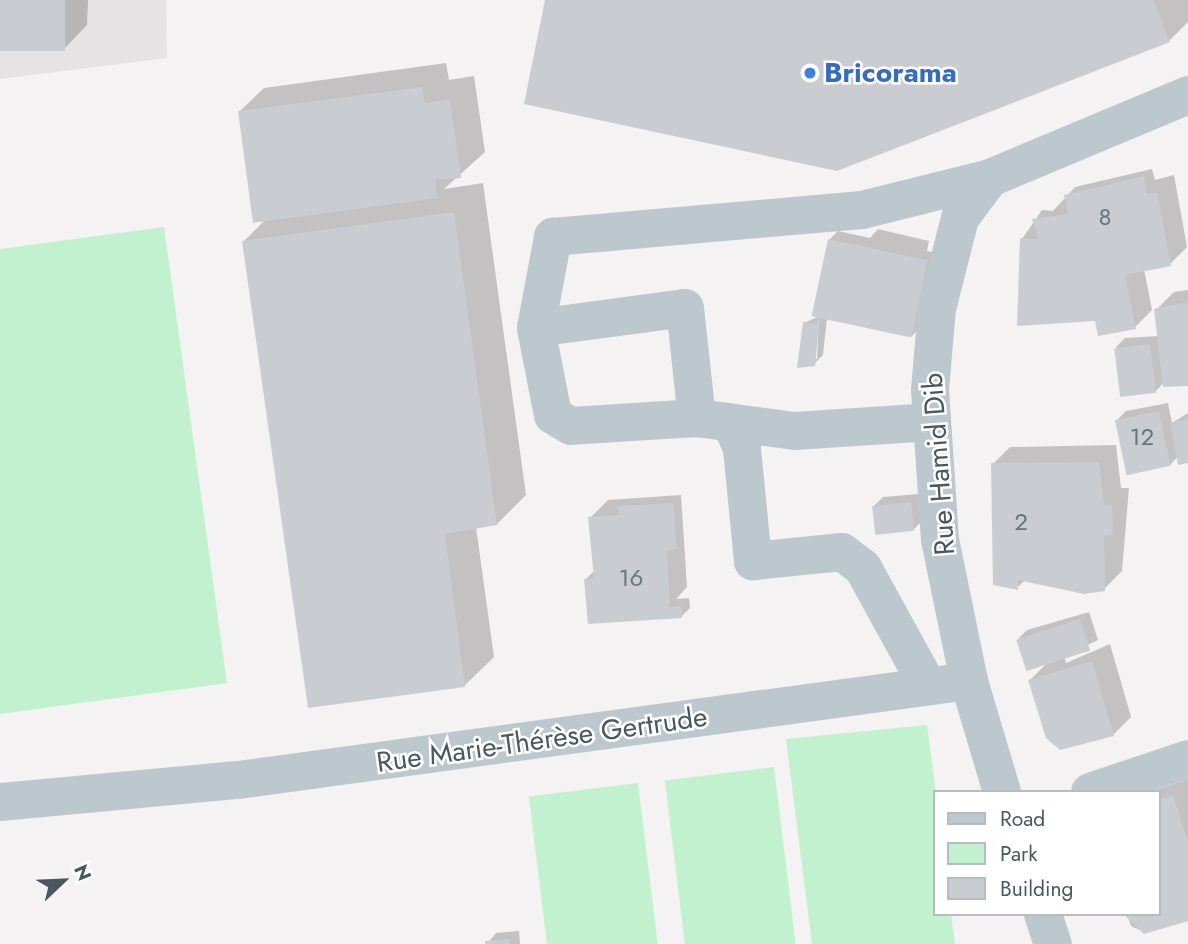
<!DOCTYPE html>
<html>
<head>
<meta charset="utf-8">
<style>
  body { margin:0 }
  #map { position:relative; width:1188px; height:944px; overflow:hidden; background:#f4f2f2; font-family:Jost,sans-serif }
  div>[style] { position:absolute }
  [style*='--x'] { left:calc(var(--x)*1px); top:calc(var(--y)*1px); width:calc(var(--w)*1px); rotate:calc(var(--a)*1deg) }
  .education>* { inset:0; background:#e5e3e4 }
  .green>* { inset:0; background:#c1f1ce; transform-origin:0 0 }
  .shadow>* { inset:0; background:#0003 }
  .building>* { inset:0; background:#c9cdd1; transform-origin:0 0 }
  .minor>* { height:38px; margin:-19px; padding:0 19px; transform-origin:19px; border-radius:19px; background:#bdc8ce }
  .dots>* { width:19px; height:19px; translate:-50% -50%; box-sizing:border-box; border:4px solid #fff; border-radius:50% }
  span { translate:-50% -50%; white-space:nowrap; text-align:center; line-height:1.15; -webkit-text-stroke:5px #fff; paint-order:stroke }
  .number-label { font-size:24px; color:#69757c }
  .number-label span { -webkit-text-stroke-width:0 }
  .shop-label { font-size:28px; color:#366cbe; font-weight:700 }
  .left { translate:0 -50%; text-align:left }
  .street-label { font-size:28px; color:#495860 }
  .legend { position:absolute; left:933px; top:790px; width:228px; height:126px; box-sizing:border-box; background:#fff; border:2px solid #b6bcbf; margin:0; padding:9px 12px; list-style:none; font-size:21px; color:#495860 }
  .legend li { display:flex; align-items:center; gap:14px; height:35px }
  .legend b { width:35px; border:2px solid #b6bcbf }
  .north { position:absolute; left:28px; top:846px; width:70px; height:70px; -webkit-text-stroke:5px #fff; paint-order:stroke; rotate:67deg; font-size:19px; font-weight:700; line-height:28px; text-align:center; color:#495860 }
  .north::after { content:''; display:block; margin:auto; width:24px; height:32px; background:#495860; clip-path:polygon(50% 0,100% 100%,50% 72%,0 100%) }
</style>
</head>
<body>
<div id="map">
  <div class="education">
    <i style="clip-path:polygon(0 0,166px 0,167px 58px,0 79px)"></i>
  </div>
  <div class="green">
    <i style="clip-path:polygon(164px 227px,227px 683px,0 714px,0 249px)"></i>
    <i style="clip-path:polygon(927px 725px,936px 792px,934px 914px,951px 914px,955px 944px,812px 944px,786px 739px)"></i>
    <i style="left:774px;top:767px;width:178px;height:110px;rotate:83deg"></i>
    <i style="left:638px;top:783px;width:162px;height:110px;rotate:83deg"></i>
  </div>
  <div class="shadow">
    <i style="clip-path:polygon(0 0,88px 0,87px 25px,63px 50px,0 50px)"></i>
    <i style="clip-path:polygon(547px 0,1188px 0,1188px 22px,1169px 41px)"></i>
    <i style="clip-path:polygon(446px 63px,449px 80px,474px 76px,485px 152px,444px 189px,483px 183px,526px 495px,497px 524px,476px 527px,494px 657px,464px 686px,244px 241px,265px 220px,239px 112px,264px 88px)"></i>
    <i style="clip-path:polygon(1152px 169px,1155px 180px,1174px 175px,1187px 247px,1170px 264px,1144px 269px,1152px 310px,1135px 327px,1096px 319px,1022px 239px,1042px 210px,1053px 211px,1075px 187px)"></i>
    <i style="clip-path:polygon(evenodd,878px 229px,929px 241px,927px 251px,936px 253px,920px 327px,912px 336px,827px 318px,823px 355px,814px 364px,804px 323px,822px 315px,830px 239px,838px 231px,870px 238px,878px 229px,819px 315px,817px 359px,814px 359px,819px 315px)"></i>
    <i style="clip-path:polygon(1188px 290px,1188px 384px,1164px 382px,1155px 392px,1116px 347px,1125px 338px,1159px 336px,1156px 310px,1174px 292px)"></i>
    <i style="clip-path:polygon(1168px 403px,1172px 423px,1188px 413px,1188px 461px,1178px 456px,1170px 465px,1117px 420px,1126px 411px)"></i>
    <i style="clip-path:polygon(1116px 445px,1121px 488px,1129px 488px,1122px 571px,1104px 589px,1025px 580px,1017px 588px,993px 464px,1010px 447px)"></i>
    <i style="clip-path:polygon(919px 494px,922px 521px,913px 530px,874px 506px,883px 497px)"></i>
    <i style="clip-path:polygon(681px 495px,687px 587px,676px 599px,689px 598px,690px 608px,681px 617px,585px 580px,595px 570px,590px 518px,608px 500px)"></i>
    <i style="clip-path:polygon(1089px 612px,1098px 640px,1064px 656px,1066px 663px,1110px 644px,1131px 717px,1113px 735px,1030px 680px,1050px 660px,1018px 639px,1027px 630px)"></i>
    <i style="clip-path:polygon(1188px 779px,1188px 920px,1144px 932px,1131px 926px,1127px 914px,1158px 914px,1158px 792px,1150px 792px)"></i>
    <i style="clip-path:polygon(519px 931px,520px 944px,487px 944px,496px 933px)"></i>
  </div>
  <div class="building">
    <i style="left:0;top:0;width:65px;height:51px"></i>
    <i style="clip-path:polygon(545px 0,1153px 0,1170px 42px,837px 171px,524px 104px)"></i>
    <i style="clip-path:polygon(422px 87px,425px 103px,450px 99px,461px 178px,435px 180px,438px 198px,253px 223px,238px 111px)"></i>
    <i style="clip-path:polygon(1144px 176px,1147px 194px,1157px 192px,1171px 266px,1125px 275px,1136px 329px,1098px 336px,1095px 321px,1017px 326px,1020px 238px,1038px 239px,1032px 219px,1068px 214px,1064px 195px)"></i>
    <i style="clip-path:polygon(454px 212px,497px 525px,445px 534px,465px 687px,308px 708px,242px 241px)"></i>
    <i style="left:828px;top:239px;width:102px;height:79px;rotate:12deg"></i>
    <i style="clip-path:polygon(1188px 302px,1188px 386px,1163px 387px,1154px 309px)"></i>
    <i style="clip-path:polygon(803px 322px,819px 324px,815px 366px,797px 368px)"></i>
    <i style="left:1150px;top:344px;width:49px;height:36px;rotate:83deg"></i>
    <i style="left:1159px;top:411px;width:56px;height:45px;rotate:78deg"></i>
    <i style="clip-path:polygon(1188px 419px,1188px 463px,1178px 465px,1170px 423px)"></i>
    <i style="clip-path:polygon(1099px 462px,1104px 505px,1112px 505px,1113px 535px,1104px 536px,1105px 591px,1084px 594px,1018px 580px,1018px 590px,993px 585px,991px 463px)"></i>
    <i style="left:911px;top:502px;width:29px;height:39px;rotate:84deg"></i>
    <i style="clip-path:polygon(673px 503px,677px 549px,667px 551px,670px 607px,681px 606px,682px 618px,588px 624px,584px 579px,594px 578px,588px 517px,619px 515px,618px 506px)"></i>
    <i style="left:1080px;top:619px;width:33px;height:67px;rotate:72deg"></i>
    <i style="clip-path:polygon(1092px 661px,1114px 736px,1060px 750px,1046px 738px,1028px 680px)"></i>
    <i style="clip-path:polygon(1173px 795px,1188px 842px,1188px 921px,1144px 934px,1123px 914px,1158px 914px,1158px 800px)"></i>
    <i style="clip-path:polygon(510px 939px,511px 944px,485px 944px,485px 941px)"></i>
  </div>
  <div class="minor">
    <i style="--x:536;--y:328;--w:150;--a:-7.6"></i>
    <i style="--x:685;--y:308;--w:111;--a:83.8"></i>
    <i style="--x:932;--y:422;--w:137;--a:176.2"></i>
    <i style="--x:795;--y:431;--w:99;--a:-172.4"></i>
    <i style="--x:697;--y:418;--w:126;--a:176.4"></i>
    <i style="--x:571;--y:426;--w:21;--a:-149"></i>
    <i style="--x:553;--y:415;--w:89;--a:-101.1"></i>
    <i style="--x:536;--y:328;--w:93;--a:-79.4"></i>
    <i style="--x:553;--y:237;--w:310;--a:-5"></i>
    <i style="--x:862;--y:210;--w:132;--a:-14"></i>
    <i style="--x:732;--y:425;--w:26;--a:67"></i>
    <i style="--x:742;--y:449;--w:113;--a:84.4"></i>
    <i style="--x:753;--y:561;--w:89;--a:-5.8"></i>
    <i style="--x:842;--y:552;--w:26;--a:37"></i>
    <i style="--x:863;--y:568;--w:135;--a:61.2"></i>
    <i style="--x:1002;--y:792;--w:116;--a:-106.6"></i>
    <i style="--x:969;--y:681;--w:144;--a:-101.6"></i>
    <i style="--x:940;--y:540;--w:150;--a:-93.8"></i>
    <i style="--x:930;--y:390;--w:81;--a:-85.1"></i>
    <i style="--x:937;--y:309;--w:94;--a:-75.8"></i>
    <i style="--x:960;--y:218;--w:50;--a:-53.1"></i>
    <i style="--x:990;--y:178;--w:215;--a:-22.7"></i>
    <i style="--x:1090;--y:792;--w:103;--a:-18.6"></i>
    <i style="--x:0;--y:802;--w:239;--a:-5.3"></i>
    <i style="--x:238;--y:780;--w:738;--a:-7.71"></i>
    <i style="--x:1043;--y:914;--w:32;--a:72"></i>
  </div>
  <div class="dots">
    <i style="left:810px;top:73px;background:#3f7fe0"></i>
  </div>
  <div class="number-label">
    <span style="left:1105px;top:217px">8</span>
    <span style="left:1142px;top:437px">12</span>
    <span style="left:1021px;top:522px">2</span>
    <span style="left:631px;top:578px">16</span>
  </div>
  <div class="shop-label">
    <span class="left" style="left:824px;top:73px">Bricorama</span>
  </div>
  <div class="street-label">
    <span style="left:939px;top:464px;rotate:-94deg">Rue Hamid Dib</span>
    <span style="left:542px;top:740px;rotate:-8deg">Rue Marie-Thérèse Gertrude</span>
  </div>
  <ul class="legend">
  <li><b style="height:9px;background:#bdc8ce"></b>Road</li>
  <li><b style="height:19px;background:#c1f1ce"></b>Park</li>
  <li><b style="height:19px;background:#c9cdd1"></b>Building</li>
  </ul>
  <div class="north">N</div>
</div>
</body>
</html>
